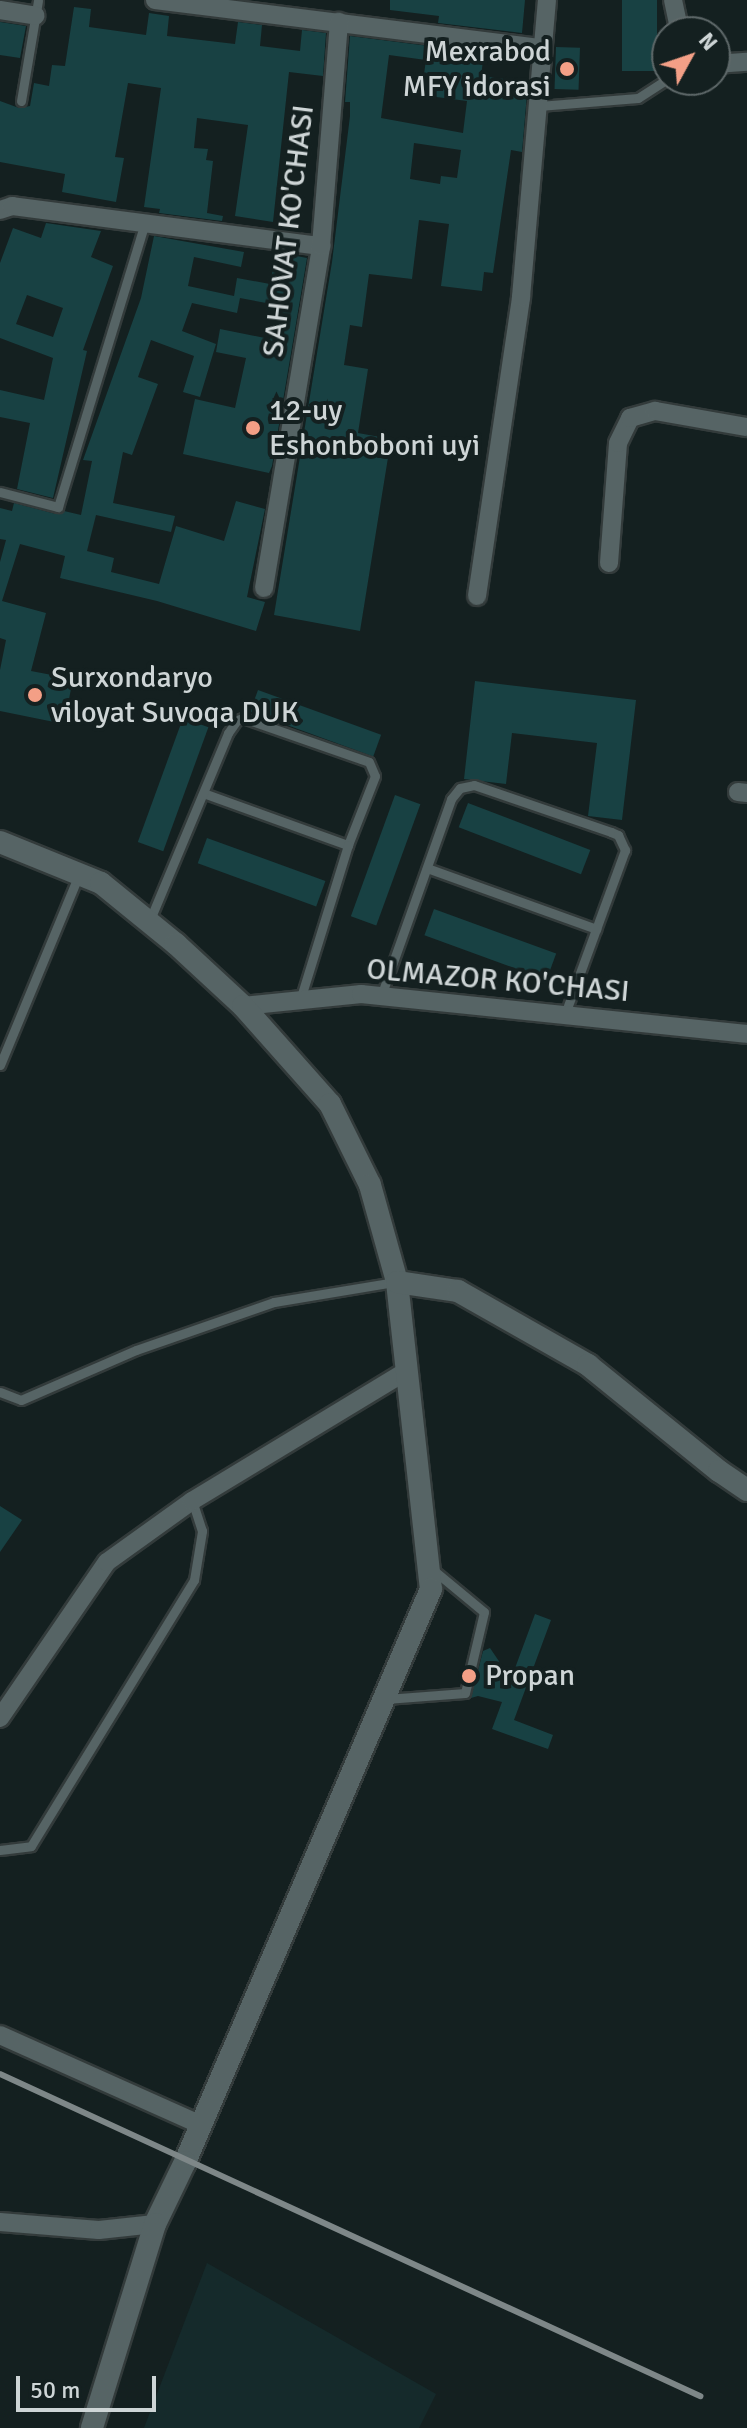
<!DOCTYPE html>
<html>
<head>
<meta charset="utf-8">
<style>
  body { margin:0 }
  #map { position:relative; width:747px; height:2428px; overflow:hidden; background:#142020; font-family:Signika,sans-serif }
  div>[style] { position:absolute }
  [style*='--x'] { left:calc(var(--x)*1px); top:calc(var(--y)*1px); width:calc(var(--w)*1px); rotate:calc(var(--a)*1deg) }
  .built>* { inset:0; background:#152a2b }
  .building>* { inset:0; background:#184143; transform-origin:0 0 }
  .roads { filter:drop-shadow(2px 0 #333b3b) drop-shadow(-2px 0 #333b3b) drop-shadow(0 2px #333b3b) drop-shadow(0 -2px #333b3b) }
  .service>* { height:9px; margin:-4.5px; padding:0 4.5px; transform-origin:4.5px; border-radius:4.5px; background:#566465 }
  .minor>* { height:18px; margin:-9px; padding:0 9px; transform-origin:9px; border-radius:9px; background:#566465 }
  .tertiary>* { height:22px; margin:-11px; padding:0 11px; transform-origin:11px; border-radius:11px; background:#566465 }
  .rail>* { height:6px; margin:-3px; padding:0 3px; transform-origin:3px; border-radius:3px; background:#7e8788 }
  .dots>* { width:22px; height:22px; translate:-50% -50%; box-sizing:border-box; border:4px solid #142020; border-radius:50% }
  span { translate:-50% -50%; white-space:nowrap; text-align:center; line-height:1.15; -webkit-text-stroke:8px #142020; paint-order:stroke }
  .poi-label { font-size:30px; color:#ced5d6 }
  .right { translate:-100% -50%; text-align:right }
  .left { translate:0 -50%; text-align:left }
  .street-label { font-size:30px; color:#ced5d6 }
  .north { position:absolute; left:651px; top:16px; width:80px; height:80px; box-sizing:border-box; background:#142020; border:2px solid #5e6869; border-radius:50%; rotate:50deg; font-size:22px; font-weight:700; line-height:32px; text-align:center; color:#ced5d6 }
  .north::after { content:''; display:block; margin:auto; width:28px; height:36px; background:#f39f86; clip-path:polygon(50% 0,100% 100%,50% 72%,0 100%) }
  .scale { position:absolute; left:16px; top:2376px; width:140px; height:36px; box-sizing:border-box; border:4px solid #ced5d6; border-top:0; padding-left:10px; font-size:24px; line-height:28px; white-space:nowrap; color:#ced5d6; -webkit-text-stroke:6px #142020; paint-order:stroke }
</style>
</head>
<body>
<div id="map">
  <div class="built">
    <i style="clip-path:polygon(207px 2263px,436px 2394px,419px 2428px,144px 2428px)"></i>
  </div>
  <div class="building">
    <i style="clip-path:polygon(390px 0,525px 0,522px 33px,438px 23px,439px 16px,390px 10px)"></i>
    <i style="left:622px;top:0;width:35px;height:71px"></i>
    <i style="clip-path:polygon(74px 7px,91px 9px,89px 27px,146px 35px,149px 13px,169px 16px,167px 36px,235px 44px,238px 22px,262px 25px,260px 46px,300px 51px,302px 30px,326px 33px,323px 76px,289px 72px,273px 222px,235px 216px,248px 125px,197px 118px,194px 148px,208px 149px,206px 160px,213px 161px,207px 213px,223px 216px,222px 221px,159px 213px,160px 209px,144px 207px,161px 88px,128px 83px,115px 157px,124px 158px,116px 202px,62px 192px,65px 174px,0 162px,0 101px,19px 108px,30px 106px,34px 83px,49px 86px,52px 65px,65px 66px)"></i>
    <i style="clip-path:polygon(0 22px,26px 26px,20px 58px,0 55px)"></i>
    <i style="clip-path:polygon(evenodd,350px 36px,484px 53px,481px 76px,528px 82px,522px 152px,511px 150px,493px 273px,484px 272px,482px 291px,441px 286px,449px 224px,419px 220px,412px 279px,369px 274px,362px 327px,350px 325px,344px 365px,368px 369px,358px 433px,391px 439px,360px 631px,274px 615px,332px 262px,350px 116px,350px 102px,345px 102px,350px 36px,389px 55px,426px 60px,421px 95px,467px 101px,463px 133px,381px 118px,389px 55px,350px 36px,414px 143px,461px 150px,457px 178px,441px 176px,440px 184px,410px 179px,414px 143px)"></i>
    <i style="left:556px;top:47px;width:24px;height:42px;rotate:2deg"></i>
    <i style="clip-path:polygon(evenodd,46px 223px,101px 231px,91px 257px,113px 266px,83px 350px,87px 351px,53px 498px,17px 489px,30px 423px,0 417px,0 390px,44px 400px,53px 358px,0 338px,0 263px,13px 228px,41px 238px,46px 223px,27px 295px,63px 308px,53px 337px,16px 324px,27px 295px)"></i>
    <i style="clip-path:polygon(154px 236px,244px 252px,241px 267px,194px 257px,188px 286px,234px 296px,237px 278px,270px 284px,276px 252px,307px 258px,272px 466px,269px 473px,183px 454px,195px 399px,235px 408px,246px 358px,216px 352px,220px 329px,270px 339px,277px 305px,240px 298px,237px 313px,192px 303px,182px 331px,216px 344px,200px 397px,183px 392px,194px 356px,151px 340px,138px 377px,158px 384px,132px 455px,123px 452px,113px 503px,175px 516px,171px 532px,96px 515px,87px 551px,114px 558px,111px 572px,159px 584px,176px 526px,224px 541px,236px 501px,265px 509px,247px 597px,265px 602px,256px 631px,157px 601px,60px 578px,65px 556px,20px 544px,2px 601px,46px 613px,31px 671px,73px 679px,64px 724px,0 711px,0 670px,6px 640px,0 638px,0 562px,6px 540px,0 539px,0 508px,12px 511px,14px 503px,56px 514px,64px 511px,81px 515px,92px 461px,83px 460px,141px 298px)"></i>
    <i style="clip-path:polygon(475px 681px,636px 700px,622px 820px,588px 816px,597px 743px,512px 733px,506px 784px,464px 779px)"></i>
    <i style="left:258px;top:690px;width:131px;height:23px;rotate:20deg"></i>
    <i style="left:183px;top:718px;width:27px;height:132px;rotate:20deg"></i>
    <i style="left:395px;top:795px;width:27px;height:129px;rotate:20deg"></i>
    <i style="left:468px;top:803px;width:131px;height:26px;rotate:21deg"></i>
    <i style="left:207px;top:838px;width:126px;height:27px;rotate:20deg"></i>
    <i style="left:434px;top:909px;width:130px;height:28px;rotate:20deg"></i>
    <i style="clip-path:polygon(0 1506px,22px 1520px,0 1552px)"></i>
    <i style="clip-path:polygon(535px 1614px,551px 1620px,514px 1720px,553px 1735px,548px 1749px,492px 1729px,502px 1702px,478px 1696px,471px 1698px,483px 1651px,490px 1648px,511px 1679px)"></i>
  </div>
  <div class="roads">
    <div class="service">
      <i style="--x:21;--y:101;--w:102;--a:-80.4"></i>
      <i style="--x:539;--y:106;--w:99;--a:-4.6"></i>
      <i style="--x:638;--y:98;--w:35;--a:-33"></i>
      <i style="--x:0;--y:492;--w:60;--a:14.5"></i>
      <i style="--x:58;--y:507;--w:298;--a:-73"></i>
      <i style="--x:206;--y:794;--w:151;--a:19.8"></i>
      <i style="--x:427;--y:868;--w:180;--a:19.8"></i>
      <i style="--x:149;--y:922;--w:205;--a:-67.3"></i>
      <i style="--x:228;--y:733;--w:16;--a:-55"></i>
      <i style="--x:237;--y:720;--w:6;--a:-18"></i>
      <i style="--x:243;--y:718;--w:133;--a:19.2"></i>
      <i style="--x:369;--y:762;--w:15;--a:67"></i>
      <i style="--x:375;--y:776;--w:74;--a:111.4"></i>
      <i style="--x:348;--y:845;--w:162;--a:107.2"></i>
      <i style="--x:381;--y:996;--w:209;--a:-70.4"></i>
      <i style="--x:451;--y:799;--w:14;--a:-51"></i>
      <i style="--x:460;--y:788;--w:14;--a:-12"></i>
      <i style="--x:474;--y:785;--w:145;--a:18.9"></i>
      <i style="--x:611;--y:832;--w:8;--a:23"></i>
      <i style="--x:618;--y:835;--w:17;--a:65"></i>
      <i style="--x:625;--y:850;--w:175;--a:110.1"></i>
      <i style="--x:0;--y:1065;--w:207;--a:-67.5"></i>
      <i style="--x:0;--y:1392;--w:22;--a:21"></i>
      <i style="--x:21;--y:1400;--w:125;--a:-23.5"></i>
      <i style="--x:136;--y:1350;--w:146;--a:-19.2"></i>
      <i style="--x:274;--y:1302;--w:123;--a:-9.4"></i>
      <i style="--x:386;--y:1699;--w:79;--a:-4.3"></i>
      <i style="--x:465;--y:1693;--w:83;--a:-76.8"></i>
      <i style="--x:484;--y:1612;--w:67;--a:-140.4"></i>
      <i style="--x:0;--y:1850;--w:31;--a:-7"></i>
      <i style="--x:31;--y:1846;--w:312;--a:-58.5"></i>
      <i style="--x:194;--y:1580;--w:50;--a:-80.7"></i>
      <i style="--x:202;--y:1531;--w:32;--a:-108"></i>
    </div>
    <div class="minor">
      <i style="--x:155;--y:0;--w:391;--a:7.1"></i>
      <i style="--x:673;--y:0;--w:33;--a:78"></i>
      <i style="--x:0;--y:10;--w:36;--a:9"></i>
      <i style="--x:715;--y:64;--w:32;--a:-4"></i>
      <i style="--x:0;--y:210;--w:13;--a:-18"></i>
      <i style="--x:12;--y:206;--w:312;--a:7.4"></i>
      <i style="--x:609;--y:563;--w:120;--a:-85.7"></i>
      <i style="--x:618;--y:443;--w:28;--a:-64"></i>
      <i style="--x:630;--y:418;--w:26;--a:-16"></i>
      <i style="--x:655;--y:411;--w:93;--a:9.9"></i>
      <i style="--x:264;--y:588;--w:347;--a:-80.5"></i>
      <i style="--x:321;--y:246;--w:225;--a:-85.4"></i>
      <i style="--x:477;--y:596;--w:302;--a:-81.6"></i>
      <i style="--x:521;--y:297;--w:298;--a:-85"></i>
      <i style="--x:738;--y:792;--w:9;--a:6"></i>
      <i style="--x:243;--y:1006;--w:119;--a:-5.8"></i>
      <i style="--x:361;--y:994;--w:388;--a:5.9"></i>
      <i style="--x:0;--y:1718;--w:189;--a:-55.6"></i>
      <i style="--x:107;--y:1562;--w:105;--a:-35.7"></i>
      <i style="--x:192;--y:1501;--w:251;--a:-31.2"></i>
      <i style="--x:0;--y:2035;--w:220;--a:24.1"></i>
      <i style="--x:0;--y:2222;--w:99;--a:4.6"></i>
      <i style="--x:99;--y:2230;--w:56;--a:-6.1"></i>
    </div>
    <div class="tertiary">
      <i style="--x:0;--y:842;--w:109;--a:22.1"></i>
      <i style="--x:101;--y:883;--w:97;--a:39.1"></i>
      <i style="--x:176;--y:944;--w:91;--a:42.8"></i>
      <i style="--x:243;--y:1006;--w:131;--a:48.4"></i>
      <i style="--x:330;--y:1104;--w:90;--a:63.7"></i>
      <i style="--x:370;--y:1185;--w:101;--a:74.4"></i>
      <i style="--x:397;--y:1282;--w:309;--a:83.7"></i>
      <i style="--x:431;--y:1589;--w:624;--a:113.23"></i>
      <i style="--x:185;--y:2162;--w:69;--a:115.8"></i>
      <i style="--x:155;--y:2224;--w:214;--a:107.2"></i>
      <i style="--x:397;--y:1282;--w:62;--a:8.4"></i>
      <i style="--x:458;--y:1291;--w:150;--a:29.6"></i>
      <i style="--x:588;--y:1365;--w:169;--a:39"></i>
      <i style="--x:719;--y:1471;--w:34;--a:34"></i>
    </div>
  </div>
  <div class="rail">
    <i style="--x:0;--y:2074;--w:771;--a:24.7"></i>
  </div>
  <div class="dots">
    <i style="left:567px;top:69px;background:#f39f86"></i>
    <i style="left:253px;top:428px;background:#f39f86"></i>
    <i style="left:35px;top:695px;background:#f39f86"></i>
    <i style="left:469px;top:1676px;background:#f39f86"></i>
  </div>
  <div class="poi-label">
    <span class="right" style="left:551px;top:69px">Mexrabod<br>MFY idorasi</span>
    <span class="left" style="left:269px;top:428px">12-uy<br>Eshonboboni uyi</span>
    <span class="left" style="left:51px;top:695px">Surxondaryo<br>viloyat Suvoqa DUK</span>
    <span class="left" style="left:485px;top:1676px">Propan</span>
  </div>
  <div class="street-label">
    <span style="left:289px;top:231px;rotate:-83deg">SAHOVAT KO'CHASI</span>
    <span style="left:498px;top:981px;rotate:5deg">OLMAZOR KO'CHASI</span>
  </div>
  <div class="north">N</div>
  <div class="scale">50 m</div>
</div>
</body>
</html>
